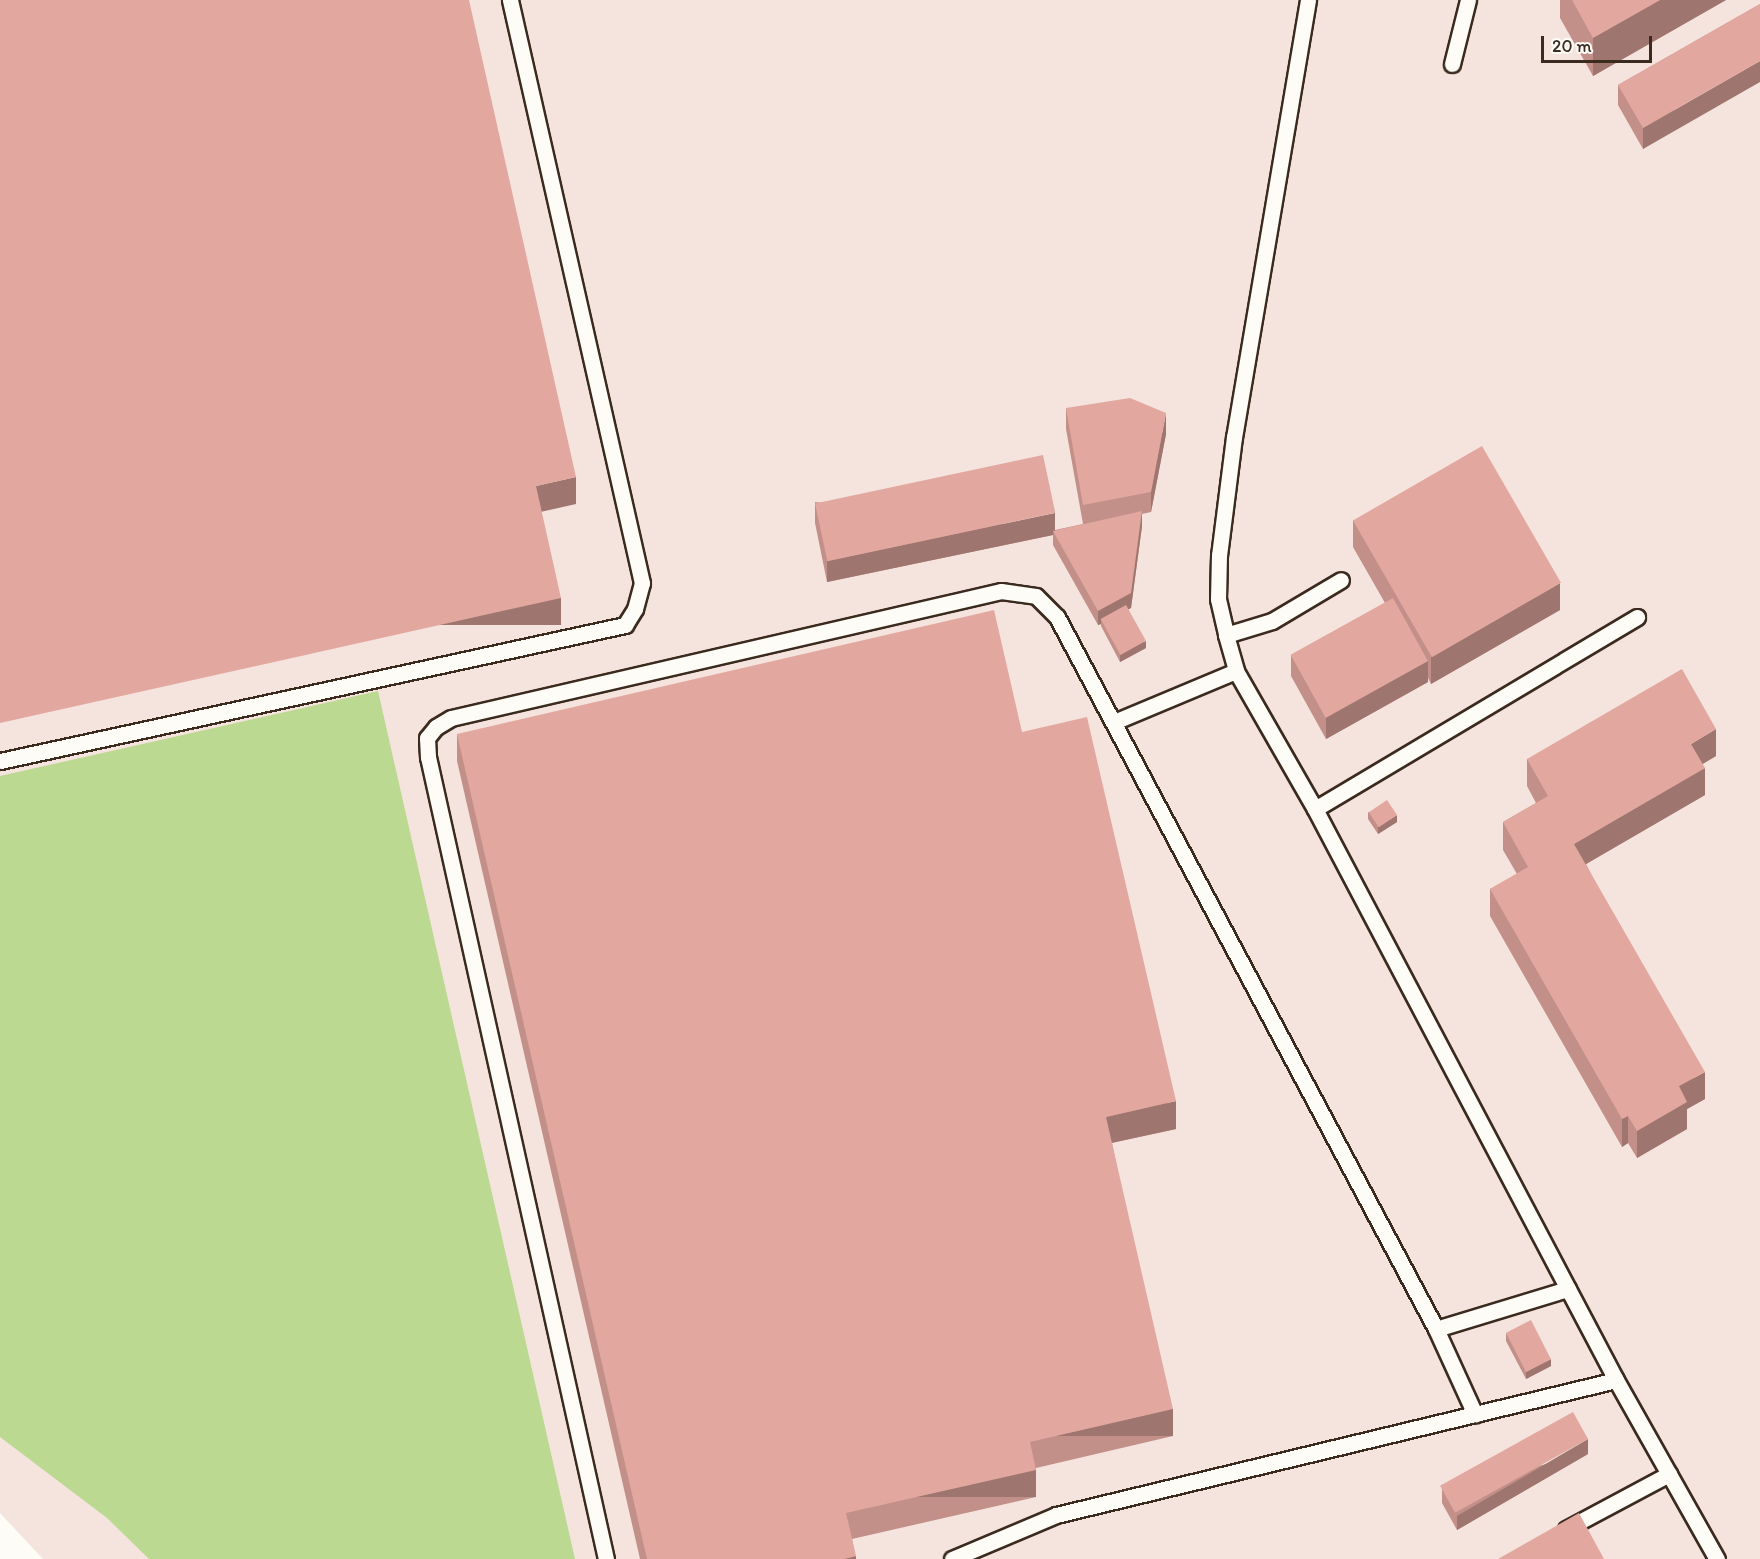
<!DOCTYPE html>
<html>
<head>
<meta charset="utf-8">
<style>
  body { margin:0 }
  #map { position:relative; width:1760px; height:1559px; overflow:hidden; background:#fdfcf7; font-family:Itim,sans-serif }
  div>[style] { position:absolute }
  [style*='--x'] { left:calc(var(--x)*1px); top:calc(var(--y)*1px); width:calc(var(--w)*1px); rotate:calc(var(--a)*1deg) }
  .built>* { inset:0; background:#f5e3dd }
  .green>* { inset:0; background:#bbd991 }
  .roads { filter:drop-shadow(2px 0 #3b2a1e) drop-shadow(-2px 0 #3b2a1e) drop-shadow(0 2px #3b2a1e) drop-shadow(0 -2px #3b2a1e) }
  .lane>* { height:15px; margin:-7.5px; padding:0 7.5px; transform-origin:7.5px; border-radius:7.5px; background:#fdfcf7 }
  .wall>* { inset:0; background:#c29089 }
  .shaded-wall>* { inset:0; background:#9e766f; transform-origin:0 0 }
  .building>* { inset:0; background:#e2a89f; transform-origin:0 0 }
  span { translate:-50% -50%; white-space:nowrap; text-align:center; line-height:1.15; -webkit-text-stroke:6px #fdfcf7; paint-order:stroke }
  .scale { position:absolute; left:1541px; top:36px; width:111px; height:27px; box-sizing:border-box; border:3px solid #3b2a1e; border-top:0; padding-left:8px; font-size:18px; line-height:21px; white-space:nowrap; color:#3b2a1e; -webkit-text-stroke:4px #fdfcf7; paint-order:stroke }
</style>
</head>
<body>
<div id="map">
  <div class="built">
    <i style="clip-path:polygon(0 0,1760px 0,1760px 1559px,43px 1559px,0 1513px)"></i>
  </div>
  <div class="green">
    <i style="clip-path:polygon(378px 691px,575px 1559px,149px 1559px,107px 1518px,0 1437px,0 776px)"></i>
  </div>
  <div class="roads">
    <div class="lane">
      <i style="--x:1308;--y:0;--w:443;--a:99.6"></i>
      <i style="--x:1234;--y:437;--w:119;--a:97.2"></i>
      <i style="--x:1219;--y:555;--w:44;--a:91.3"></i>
      <i style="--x:1218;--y:599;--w:37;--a:77"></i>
      <i style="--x:1226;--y:635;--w:37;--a:74"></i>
      <i style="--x:1236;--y:671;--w:159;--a:60.2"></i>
      <i style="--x:1315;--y:809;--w:645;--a:62.2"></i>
      <i style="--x:1616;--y:1380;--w:206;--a:60.6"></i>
      <i style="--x:1452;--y:64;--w:66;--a:-76"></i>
      <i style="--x:1226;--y:635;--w:48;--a:-16.9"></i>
      <i style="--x:1272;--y:621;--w:80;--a:-30.7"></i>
      <i style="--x:1114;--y:722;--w:132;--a:-22.7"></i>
      <i style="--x:0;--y:761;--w:640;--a:-12.28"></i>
      <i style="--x:625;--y:625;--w:19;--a:-58"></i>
      <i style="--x:635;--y:609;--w:27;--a:-75"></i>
      <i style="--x:642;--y:583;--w:598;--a:-102.76"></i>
      <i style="--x:1315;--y:809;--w:375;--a:-30.8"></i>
      <i style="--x:1436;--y:1329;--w:138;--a:-16.9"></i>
      <i style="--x:1566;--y:1529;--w:117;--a:-28.1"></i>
      <i style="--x:606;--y:1559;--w:822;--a:-102.51"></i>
      <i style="--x:428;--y:757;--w:19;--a:-93"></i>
      <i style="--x:427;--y:738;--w:14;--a:-51"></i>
      <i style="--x:436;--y:727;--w:17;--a:-31"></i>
      <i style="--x:451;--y:718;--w:564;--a:-13"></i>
      <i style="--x:1001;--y:591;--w:35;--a:8"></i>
      <i style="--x:1036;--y:596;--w:30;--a:45"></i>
      <i style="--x:1057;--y:617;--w:807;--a:61.97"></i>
      <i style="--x:1436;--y:1329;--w:94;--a:65.4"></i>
      <i style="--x:952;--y:1559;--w:113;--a:-22.9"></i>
      <i style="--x:1056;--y:1515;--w:576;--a:-13.55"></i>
    </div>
  </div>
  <div class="wall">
    <i style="clip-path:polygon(1560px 0,1726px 0,1593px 76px,1560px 18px)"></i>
    <i style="clip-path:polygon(1760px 4px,1643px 149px,1618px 105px,1618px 85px)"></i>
    <i style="clip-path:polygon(1066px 408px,1166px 434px,1151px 512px,1142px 514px,1142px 526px,1131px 608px,1128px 609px,1146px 648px,1120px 662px,1101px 626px,1101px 624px,1098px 625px,1053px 545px,1053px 535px,827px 582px,815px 523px,815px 502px,1055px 530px,1083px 524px,1066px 429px)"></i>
    <i style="clip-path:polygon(1353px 520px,1560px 610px,1431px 684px,1428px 678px,1428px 682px,1326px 739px,1291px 676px,1291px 655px,1385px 603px,1353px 547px)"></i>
    <i style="clip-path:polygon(1022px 732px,1176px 1129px,1112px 1143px,1173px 1436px,1036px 1468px,1036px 1497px,852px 1539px,856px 1559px,640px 1559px,457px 761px,457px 734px)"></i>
    <i style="clip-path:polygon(1716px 756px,1702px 764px,1705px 795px,1586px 864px,1705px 1099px,1687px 1109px,1687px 1129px,1637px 1158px,1628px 1143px,1622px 1147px,1490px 916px,1490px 889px,1517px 874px,1503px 850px,1503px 822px,1536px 803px,1527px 786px,1527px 759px)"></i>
    <i style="clip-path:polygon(1368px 812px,1397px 822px,1378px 834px,1368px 819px)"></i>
    <i style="clip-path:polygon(1506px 1333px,1551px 1366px,1526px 1379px,1506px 1341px)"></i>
    <i style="clip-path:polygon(1588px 1454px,1457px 1530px,1442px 1503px,1442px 1489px)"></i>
  </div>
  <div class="shaded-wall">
    <i style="clip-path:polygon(1660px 0,1726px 0,1593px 76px,1593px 38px)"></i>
    <i style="clip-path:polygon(1760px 61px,1760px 82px,1643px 149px,1643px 128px)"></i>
    <i style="clip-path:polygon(1166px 413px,1166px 434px,1151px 512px,1151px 492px)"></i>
    <i style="clip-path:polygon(576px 477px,576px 504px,536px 513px,536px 486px)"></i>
    <i style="clip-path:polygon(1142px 511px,1142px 526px,1131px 608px,1103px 623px,1101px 619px,1101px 624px,1098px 625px,1098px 611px)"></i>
    <i style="clip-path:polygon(1055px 513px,1055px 534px,1053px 531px,1053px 535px,827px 582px,827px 561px)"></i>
    <i style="clip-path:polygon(1560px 583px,1560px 610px,1431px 684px,1431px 657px)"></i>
    <i style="left:561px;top:598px;width:27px;height:575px;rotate:90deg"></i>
    <i style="clip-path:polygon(1146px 641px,1146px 648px,1120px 662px,1120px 654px)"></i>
    <i style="clip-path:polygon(1428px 661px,1428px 682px,1326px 739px,1326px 718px)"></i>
    <i style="clip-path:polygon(1716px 729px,1716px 756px,1691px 771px,1691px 744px)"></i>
    <i style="clip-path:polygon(1705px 768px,1705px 795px,1574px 871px,1574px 844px)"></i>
    <i style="clip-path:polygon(1397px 815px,1397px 822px,1378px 834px,1378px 827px)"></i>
    <i style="clip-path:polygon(1705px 1072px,1705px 1099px,1687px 1109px,1687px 1129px,1637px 1158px,1637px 1131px,1679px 1086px)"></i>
    <i style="clip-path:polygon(1176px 1101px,1176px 1129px,1106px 1144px,1106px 1117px)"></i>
    <i style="clip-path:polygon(1628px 1116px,1628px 1143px,1622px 1147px,1622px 1119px)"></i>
    <i style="clip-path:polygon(1551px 1359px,1551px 1366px,1526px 1379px,1526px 1372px)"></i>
    <i style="left:1173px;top:1409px;width:27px;height:147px;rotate:90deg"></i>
    <i style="clip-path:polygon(1588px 1439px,1588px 1454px,1457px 1530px,1457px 1516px)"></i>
    <i style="left:1036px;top:1470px;width:27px;height:195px;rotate:90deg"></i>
    <i style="clip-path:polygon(856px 1556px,856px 1559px,844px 1559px)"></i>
  </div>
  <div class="building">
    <i style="clip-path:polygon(0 0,469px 0,576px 477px,536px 486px,561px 598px,0 723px)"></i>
    <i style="clip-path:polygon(1572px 0,1660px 0,1593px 38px)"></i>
    <i style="clip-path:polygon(1760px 4px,1760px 61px,1643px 128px,1618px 85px)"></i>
    <i style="clip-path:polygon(1130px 398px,1166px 413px,1151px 492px,1083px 505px,1066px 408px)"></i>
    <i style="left:1482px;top:446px;width:158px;height:149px;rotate:60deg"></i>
    <i style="left:1043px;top:455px;width:59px;height:233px;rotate:78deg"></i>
    <i style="clip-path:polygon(1142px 511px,1131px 593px,1098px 611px,1053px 531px)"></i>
    <i style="left:1393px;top:598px;width:72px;height:117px;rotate:61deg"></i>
    <i style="left:1126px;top:605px;width:41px;height:29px;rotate:61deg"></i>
    <i style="clip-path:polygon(994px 610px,1022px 732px,1087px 717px,1176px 1101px,1106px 1117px,1173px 1409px,1030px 1442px,1036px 1470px,846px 1513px,856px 1556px,844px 1559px,647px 1559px,457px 734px)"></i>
    <i style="clip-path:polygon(1682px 669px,1716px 729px,1691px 744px,1705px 768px,1574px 844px,1705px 1072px,1679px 1086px,1687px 1102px,1637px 1131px,1628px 1116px,1622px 1119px,1490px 889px,1528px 867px,1503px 822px,1548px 796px,1527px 759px)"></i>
    <i style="left:1387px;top:800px;width:18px;height:22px;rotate:56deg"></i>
    <i style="left:1531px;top:1320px;width:44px;height:28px;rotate:63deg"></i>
    <i style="left:1573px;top:1412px;width:31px;height:152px;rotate:61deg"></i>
    <i style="clip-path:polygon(1579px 1513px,1604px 1559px,1498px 1559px)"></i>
  </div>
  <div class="scale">20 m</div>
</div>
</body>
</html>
